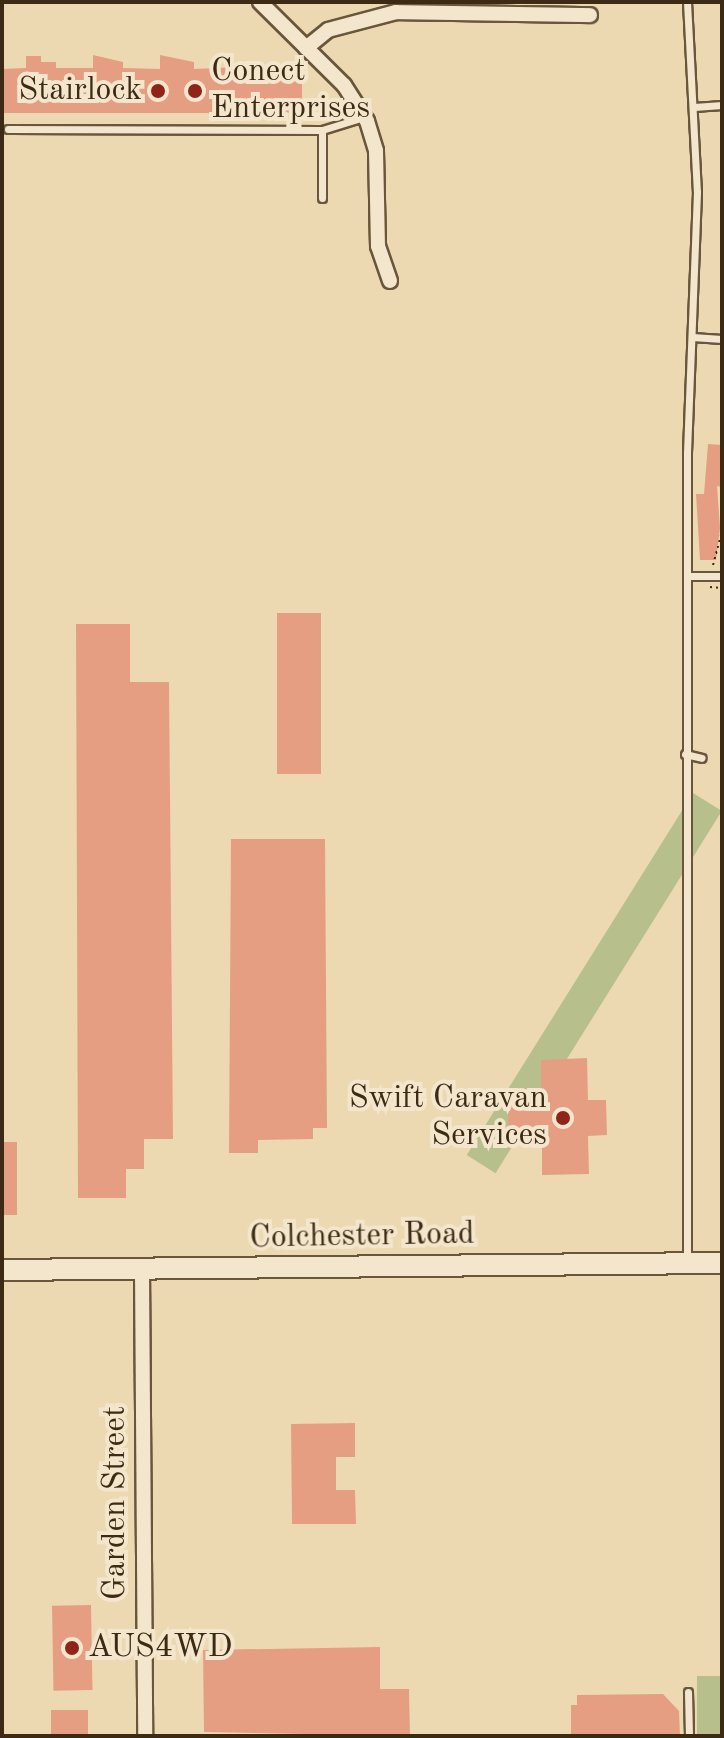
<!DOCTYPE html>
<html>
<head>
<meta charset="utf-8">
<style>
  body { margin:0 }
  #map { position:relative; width:724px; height:1738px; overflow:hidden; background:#ecd9b1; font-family:"Old Standard TT",serif }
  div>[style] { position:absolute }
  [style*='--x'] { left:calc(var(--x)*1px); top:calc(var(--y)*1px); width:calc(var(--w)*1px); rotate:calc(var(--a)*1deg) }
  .green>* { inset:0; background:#b7bf8c; transform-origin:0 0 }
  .building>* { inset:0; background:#e69e82; transform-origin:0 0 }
  .path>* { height:2px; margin-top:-1px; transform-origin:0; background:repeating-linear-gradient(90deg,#3d2a14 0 2px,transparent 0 6px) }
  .roads { filter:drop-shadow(2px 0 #69563b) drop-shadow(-2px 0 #69563b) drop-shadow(0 2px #69563b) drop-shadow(0 -2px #69563b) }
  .service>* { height:7px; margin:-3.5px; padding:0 3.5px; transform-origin:3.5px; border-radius:3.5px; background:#f3e6cc }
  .minor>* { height:14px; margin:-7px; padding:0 7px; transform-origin:7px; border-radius:7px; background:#f3e6cc }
  .secondary>* { height:20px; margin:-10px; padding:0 10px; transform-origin:10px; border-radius:10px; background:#f3e6cc }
  .dots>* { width:22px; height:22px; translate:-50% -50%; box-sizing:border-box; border:4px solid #f3e6cc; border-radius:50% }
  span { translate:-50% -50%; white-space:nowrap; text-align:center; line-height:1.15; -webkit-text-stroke:8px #f3e6cc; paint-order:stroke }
  .poi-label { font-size:32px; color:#3d2a14 }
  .left { translate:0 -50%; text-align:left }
  .right { translate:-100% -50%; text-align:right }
  .street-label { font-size:32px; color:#3d2a14 }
  .frame { position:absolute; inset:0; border:4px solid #3d2a14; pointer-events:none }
</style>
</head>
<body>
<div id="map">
  <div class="green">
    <i style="left:693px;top:793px;width:34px;height:427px;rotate:32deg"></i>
    <i style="left:697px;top:1676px;width:25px;height:60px"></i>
  </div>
  <div class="building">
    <i style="clip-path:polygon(93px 55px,123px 62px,123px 68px,160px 69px,160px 55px,194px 62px,194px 69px,284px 65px,302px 84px,302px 113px,2px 113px,2px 69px,26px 68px,26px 56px,41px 56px,41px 62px,56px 62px,56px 68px,93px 68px)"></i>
    <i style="clip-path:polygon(708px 444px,722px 445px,722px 487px,717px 486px,720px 528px,716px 560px,700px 560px,696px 494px,704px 494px)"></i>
    <i style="left:277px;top:613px;width:44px;height:161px"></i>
    <i style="clip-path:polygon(76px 624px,130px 624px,130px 682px,169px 682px,173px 1139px,144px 1139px,144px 1169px,126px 1169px,126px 1198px,78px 1198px)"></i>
    <i style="clip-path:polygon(231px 839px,325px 839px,327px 1128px,313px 1128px,313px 1139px,258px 1140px,258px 1153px,229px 1153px)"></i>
    <i style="clip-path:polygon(587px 1058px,588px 1100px,606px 1100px,607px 1135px,588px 1136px,589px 1174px,542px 1175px,542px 1140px,508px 1142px,508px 1097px,541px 1096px,541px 1060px)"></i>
    <i style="left:2px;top:1142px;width:15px;height:73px"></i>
    <i style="clip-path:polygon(355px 1423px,355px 1457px,336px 1457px,336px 1490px,355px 1490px,356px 1524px,292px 1524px,291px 1424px)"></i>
    <i style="left:91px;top:1605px;width:85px;height:39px;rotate:89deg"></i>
    <i style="clip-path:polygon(380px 1647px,380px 1689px,409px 1689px,410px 1736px,204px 1732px,203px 1650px)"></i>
    <i style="clip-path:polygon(663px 1694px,679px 1711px,680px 1736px,571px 1736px,571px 1705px,577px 1705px,577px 1695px)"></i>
    <i style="left:51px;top:1710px;width:37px;height:26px"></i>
  </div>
  <div class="path">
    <i style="--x:713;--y:565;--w:35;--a:-75"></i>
    <i style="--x:710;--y:587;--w:12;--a:5"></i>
  </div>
  <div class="roads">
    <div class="service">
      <i style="--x:687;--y:2;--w:190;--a:87"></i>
      <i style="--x:697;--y:192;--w:261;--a:92.2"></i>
      <i style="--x:687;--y:453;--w:808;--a:90"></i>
      <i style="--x:694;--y:107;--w:28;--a:-4"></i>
      <i style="--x:8;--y:129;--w:314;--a:0.2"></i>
      <i style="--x:322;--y:130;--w:44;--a:-17.2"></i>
      <i style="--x:322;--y:198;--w:68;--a:-90"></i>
      <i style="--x:692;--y:337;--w:30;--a:4"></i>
      <i style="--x:690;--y:576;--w:32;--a:0"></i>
      <i style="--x:685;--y:754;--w:17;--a:13"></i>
      <i style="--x:688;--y:1692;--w:44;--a:88.7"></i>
    </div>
    <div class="minor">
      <i style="--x:260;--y:2;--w:118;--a:44.7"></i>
      <i style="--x:344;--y:85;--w:43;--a:57.4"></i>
      <i style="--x:367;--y:121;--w:31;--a:73"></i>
      <i style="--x:376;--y:151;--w:95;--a:88.8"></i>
      <i style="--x:378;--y:246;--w:37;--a:71"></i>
      <i style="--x:306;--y:48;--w:28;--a:-39"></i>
      <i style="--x:328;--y:30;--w:70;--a:-14.8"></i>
      <i style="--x:396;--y:12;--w:194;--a:0.9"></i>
      <i style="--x:142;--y:1270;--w:466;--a:89.6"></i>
    </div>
    <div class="secondary">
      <i style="--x:2;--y:1270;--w:720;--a:-0.56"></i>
    </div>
  </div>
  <div class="dots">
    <i style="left:158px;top:91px;background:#8f2418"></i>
    <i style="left:195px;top:91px;background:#8f2418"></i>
    <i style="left:563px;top:1118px;background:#8f2418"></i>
    <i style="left:72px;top:1648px;background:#8f2418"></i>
  </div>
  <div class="poi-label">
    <span class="left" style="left:211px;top:91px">Conect<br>Enterprises</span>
    <span class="right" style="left:142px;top:91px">Stairlock</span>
    <span class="right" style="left:547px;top:1118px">Swift Caravan<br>Services</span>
    <span class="left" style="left:88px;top:1648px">AUS4WD</span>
  </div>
  <div class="street-label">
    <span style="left:362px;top:1237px;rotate:-1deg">Colchester Road</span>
    <span style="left:116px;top:1503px;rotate:-90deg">Garden Street</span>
  </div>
  <div class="frame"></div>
</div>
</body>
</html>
